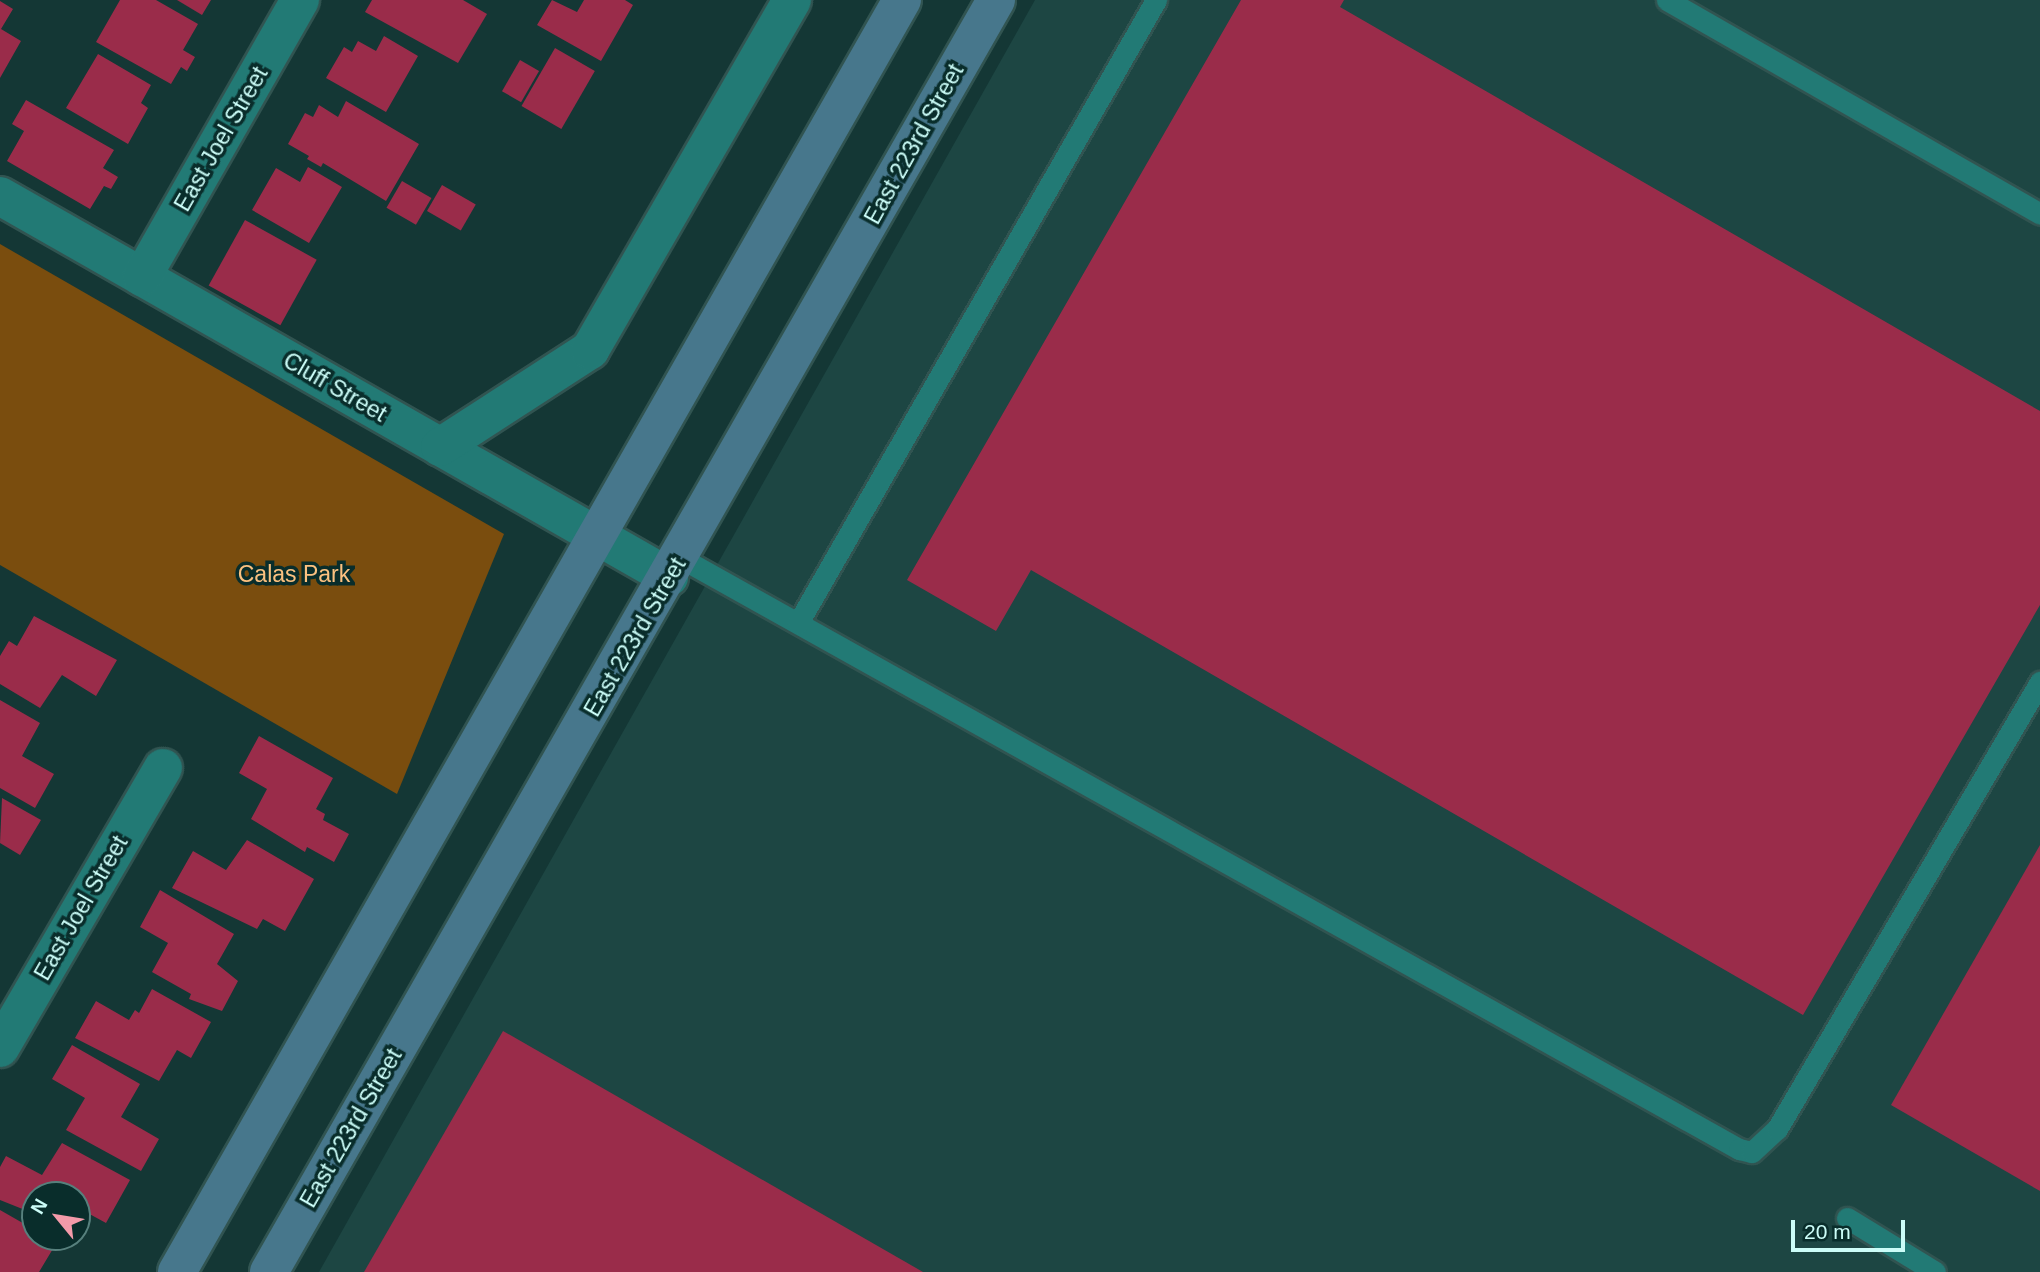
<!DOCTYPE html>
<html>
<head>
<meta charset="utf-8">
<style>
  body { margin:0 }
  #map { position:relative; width:2040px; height:1272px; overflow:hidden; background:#143735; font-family:Helvetica,sans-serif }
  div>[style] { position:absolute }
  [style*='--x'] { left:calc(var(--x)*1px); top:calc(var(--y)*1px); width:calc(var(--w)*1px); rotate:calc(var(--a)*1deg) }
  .built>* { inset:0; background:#1d4643 }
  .green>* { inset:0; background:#7a4d0e }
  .building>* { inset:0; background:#9a2c4a; transform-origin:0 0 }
  .roads { filter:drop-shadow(2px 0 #315451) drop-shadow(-2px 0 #315451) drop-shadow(0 2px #315451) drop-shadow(0 -2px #315451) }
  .lane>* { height:21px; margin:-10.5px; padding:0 10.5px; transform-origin:10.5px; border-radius:10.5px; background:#227a75 }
  .street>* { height:38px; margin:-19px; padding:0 19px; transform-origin:19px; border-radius:19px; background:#227a75 }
  .secondary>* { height:38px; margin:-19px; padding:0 19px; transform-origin:19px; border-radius:19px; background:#47778c }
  span { translate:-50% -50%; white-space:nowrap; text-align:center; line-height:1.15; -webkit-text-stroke:7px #092d2b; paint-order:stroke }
  .street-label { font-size:23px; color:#ccfdf8 }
  .park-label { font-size:23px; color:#fbc180 }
  .north { position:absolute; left:21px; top:1181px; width:70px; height:70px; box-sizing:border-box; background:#092d2b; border:2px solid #57807d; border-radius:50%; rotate:300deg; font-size:19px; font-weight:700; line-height:28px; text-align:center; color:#ccfdf8 }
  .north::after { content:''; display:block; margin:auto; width:24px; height:32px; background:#f39aa9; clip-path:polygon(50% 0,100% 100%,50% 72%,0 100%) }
  .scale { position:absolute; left:1791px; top:1220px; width:114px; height:32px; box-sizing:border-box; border:4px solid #ccfdf8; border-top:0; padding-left:9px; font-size:21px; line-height:24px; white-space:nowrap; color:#ccfdf8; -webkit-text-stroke:5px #092d2b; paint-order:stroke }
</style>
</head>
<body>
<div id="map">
  <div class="built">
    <i style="clip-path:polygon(1035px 0,2040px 0,2040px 1272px,319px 1272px)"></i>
  </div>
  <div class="green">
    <i style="clip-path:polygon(0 244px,504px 534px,397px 794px,0 565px)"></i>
  </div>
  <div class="building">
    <i style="clip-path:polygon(120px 0,156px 0,198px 24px,183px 50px,195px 57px,187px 71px,181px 67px,171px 84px,96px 42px)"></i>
    <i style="clip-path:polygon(177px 0,211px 0,202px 15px)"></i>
    <i style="clip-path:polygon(372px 0,463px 0,487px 14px,458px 63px,365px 12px)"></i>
    <i style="clip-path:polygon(552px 0,577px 12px,584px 0,625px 0,633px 5px,601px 61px,537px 25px)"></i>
    <i style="clip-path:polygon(1241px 0,1344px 0,1340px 7px,2040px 411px,2040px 605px,1803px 1015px,1031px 570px,996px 631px,907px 580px)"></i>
    <i style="clip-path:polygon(0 1px,13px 9px,1px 29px,21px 41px,0 78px)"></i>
    <i style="clip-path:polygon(384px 36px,418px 56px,386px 112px,326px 78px,344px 47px,352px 52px,358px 41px,376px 51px)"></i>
    <i style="left:555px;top:48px;width:46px;height:67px;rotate:30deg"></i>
    <i style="clip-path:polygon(98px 54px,151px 85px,141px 103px,148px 108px,128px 144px,66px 108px)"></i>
    <i style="left:520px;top:60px;width:22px;height:36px;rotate:30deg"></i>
    <i style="clip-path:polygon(26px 100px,114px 150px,103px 168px,118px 177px,111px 189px,104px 186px,90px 209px,7px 161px,24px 131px,12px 124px)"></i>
    <i style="clip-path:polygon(346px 101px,419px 144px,386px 201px,323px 163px,321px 167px,307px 159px,309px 156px,288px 144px,305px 113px,313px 117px,319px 105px,338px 117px)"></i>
    <i style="clip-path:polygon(308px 167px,342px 187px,309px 243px,252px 210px,276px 168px,300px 182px)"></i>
    <i style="left:402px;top:181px;width:34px;height:31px;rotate:30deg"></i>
    <i style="left:442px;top:185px;width:39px;height:30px;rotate:30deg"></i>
    <i style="left:245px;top:220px;width:82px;height:75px;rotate:29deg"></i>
    <i style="clip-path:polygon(34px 616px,117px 660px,96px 696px,62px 675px,40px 708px,0 684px,0 656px,9px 641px,17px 646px)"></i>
    <i style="clip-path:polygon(0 700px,40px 723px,22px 756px,54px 774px,35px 808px,0 788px)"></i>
    <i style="clip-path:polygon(259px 736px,333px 778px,316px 809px,325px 814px,323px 820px,349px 834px,334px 862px,307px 847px,305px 852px,251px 819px,267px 789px,239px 773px)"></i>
    <i style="clip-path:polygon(2px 798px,41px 820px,20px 855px,0 843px)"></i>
    <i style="clip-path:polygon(247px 840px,314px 879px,285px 931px,263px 919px,257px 929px,172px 888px,193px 851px,226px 870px)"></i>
    <i style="clip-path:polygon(2040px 845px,2040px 1191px,1891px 1105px)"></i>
    <i style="clip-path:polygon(160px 890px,234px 934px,217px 964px,238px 981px,222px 1011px,189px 999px,191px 994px,152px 972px,168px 943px,140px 927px)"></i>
    <i style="clip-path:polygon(152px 989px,211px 1022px,191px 1058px,177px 1050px,159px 1081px,75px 1038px,96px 1001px,129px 1020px,135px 1010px,139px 1013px)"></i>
    <i style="clip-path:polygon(503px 1031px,923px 1272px,364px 1272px)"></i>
    <i style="clip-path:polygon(72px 1045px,140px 1084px,121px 1117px,159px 1139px,141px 1171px,66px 1130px,85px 1098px,52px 1079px)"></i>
    <i style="clip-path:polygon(62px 1143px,130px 1180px,106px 1223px,84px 1211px,77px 1223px,77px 1195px,35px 1195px,35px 1214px,0 1200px,0 1167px,6px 1156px,42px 1175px)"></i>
    <i style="clip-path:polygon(0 1210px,35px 1230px,35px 1237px,57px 1242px,39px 1272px,0 1272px)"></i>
  </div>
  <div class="roads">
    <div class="lane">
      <i style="--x:1667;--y:0;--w:430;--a:29.8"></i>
      <i style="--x:681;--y:558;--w:1212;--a:29.19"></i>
      <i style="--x:1739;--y:1149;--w:13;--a:13"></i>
      <i style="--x:1752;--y:1152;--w:34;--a:-43"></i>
      <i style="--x:1777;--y:1129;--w:519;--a:-59.53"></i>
      <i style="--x:798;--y:623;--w:719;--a:-60.12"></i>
      <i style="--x:1847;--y:1218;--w:103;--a:31.5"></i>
    </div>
    <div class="street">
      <i style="--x:0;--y:196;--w:770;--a:29.66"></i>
      <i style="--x:142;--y:277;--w:319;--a:-60.3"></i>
      <i style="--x:440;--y:447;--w:179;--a:-32.9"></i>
      <i style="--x:590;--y:350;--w:404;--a:-60"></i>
      <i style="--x:0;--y:1048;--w:324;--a:-59.8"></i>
    </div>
    <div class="secondary">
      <i style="--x:177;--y:1272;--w:1464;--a:-60.32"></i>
      <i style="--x:269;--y:1272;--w:1465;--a:-60.25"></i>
    </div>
  </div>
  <div class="street-label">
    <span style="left:221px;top:139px;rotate:-60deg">East Joel Street</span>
    <span style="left:914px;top:144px;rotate:-61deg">East 223rd Street</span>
    <span style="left:335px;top:387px;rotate:30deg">Cluff Street</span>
    <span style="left:635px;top:637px;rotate:-60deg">East 223rd Street</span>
    <span style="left:81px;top:908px;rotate:-60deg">East Joel Street</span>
    <span style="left:351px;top:1128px;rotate:-60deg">East 223rd Street</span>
  </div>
  <div class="park-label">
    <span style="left:294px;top:574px">Calas Park</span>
  </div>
  <div class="north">N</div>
  <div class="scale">20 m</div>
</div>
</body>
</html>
